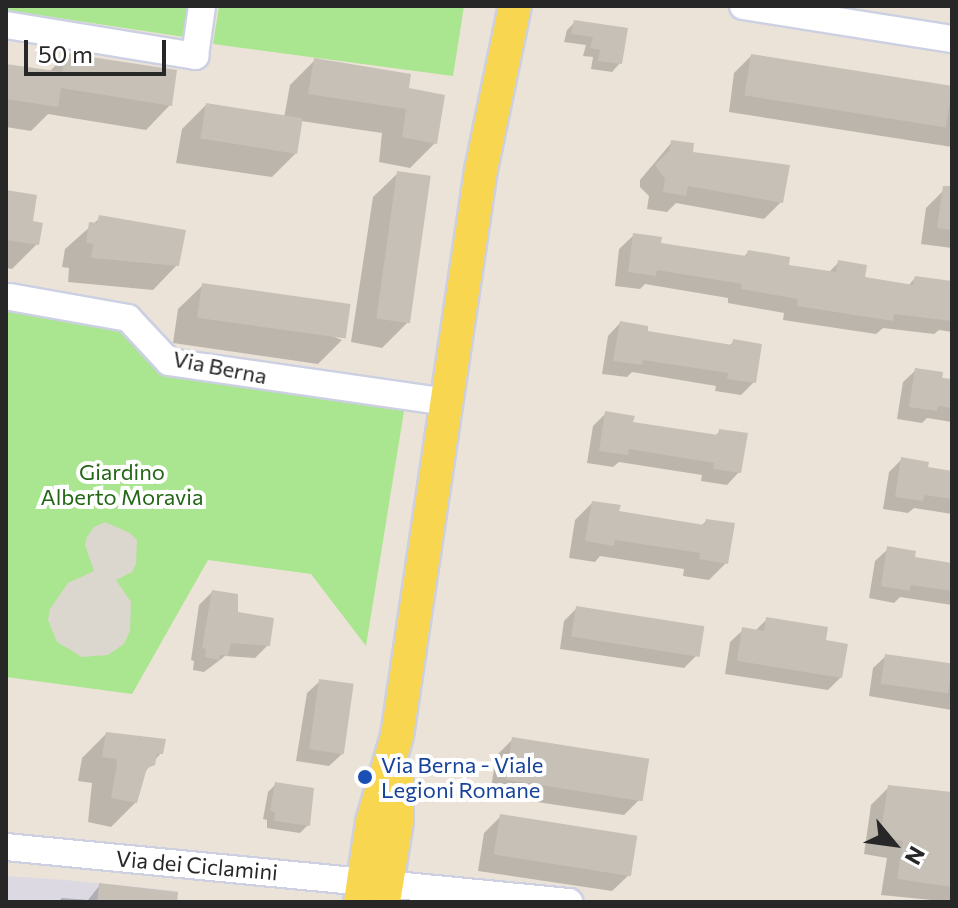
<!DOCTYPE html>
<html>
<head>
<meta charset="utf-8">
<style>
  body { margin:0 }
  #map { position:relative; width:958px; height:908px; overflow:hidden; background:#ebe3d7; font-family:Commissioner,sans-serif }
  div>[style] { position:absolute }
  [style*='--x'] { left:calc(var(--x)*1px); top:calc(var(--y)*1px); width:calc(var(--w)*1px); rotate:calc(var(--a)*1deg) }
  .industrial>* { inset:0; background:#dcd9e2 }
  .green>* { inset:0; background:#aae58f }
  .plaza>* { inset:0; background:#dbd6ce }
  .shadow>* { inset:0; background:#0003 }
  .building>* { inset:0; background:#c6c0b7; transform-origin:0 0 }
  .roads { filter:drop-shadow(2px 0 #ccd0e2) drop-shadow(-2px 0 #ccd0e2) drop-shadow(0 2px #ccd0e2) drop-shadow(0 -2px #ccd0e2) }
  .minor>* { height:26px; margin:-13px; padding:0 13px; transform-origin:13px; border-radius:13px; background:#fff }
  .major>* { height:32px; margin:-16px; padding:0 16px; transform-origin:16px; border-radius:16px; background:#f8d64f }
  .dots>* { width:22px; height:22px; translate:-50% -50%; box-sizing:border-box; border:4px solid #fff; border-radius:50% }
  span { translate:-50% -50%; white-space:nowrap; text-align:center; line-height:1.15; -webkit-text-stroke:8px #fff; paint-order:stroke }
  .street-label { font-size:22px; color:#272727 }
  .park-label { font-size:22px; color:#236615 }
  .transit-label { font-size:22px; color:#164399 }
  .left { translate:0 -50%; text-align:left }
  .frame { position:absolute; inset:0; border:8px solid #272727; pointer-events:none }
  .north { position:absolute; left:854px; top:804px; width:80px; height:80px; -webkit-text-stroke:6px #fff; paint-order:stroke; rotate:119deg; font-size:22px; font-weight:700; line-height:32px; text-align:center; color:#272727 }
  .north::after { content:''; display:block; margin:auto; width:28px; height:36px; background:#272727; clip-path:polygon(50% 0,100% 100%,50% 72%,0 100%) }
  .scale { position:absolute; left:24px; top:40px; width:142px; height:36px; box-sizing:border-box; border:4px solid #272727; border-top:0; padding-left:10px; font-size:24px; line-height:28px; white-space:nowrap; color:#272727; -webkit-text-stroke:6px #fff; paint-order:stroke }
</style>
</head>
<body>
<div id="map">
  <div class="industrial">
    <i style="clip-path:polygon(6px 876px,65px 880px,177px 891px,176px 902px,6px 902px)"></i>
  </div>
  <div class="green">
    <i style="clip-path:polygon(6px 6px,188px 6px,184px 37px,6px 10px)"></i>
    <i style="clip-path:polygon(219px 6px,464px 6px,453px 76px,213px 44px)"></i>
    <i style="clip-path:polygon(6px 307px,122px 324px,159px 374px,404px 411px,366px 646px,311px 574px,208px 560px,132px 694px,6px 677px)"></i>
  </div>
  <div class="plaza">
    <i style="clip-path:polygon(105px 522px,130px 533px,137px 540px,136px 564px,132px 572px,116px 580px,131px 602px,130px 631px,124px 644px,108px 655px,82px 657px,57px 642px,48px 620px,50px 609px,68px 583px,94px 571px,85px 545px,87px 537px,94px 527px)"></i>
  </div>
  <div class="shadow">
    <i style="clip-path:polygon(575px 22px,626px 30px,620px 63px,612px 72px,591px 69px,593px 57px,583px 56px,586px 45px,564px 42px,567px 30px)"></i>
    <i style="clip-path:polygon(66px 55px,170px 105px,146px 130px,48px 114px,31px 131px,6px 127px,6px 66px,49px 72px)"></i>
    <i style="clip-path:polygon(751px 56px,952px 88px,952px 147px,729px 112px,734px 73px)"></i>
    <i style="clip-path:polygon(314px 61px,406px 90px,435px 143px,410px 168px,379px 162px,382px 133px,301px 121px,296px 153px,272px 177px,176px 163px,182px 129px,206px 105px,284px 118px,290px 85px)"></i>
    <i style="clip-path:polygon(672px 142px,691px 154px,781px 202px,764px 219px,676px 203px,667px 212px,647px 209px,649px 196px,640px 187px,640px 180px)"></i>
    <i style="clip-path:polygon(398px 173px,407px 323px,382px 348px,351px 342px,373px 197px)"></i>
    <i style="clip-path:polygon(943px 191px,952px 192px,952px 248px,921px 244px,926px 208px)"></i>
    <i style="clip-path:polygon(6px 192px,30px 223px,37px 244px,12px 269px,6px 268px)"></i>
    <i style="clip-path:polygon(100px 218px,177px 265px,153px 290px,68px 282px,69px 268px,62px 267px,65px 249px)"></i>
    <i style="clip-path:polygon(634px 235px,658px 244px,743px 258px,748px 252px,786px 267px,828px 273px,839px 262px,863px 279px,908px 286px,915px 278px,952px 283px,952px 332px,939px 330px,934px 334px,883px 328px,876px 334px,783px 320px,784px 313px,728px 303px,728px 298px,645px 284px,640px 289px,615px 286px,619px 249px)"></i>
    <i style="clip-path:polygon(203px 285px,342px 340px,318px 364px,173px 343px,178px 309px)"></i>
    <i style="clip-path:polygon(620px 323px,645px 333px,729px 346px,734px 341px,754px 382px,741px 395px,715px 391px,716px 386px,632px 372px,627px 377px,602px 374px,608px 336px)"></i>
    <i style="clip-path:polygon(916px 370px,952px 381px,952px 422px,927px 418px,922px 423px,897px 419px,903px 382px)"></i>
    <i style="clip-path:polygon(606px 413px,631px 424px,715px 436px,720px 431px,739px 472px,727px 485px,701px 481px,702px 475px,619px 462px,613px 467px,587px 463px,593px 426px)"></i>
    <i style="clip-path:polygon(902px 459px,926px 469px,952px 473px,952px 514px,914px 508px,908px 513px,883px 509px,889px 472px)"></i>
    <i style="clip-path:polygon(592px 503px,617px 513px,701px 526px,706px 521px,726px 563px,709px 580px,683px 576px,684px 569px,600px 556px,595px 562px,569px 558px,575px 520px)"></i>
    <i style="clip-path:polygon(888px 549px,913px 559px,952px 565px,952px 605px,900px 597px,894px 603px,869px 598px,875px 561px)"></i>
    <i style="clip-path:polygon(212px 592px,268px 645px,255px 658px,225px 656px,204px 672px,193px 670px,194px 661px,191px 660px,199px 605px)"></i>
    <i style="clip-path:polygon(576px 609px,697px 655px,684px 668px,560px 649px,564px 621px)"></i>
    <i style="clip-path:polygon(767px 619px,824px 642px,841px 677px,828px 690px,725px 674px,730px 642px,743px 630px,755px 631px)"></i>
    <i style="clip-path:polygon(886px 656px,952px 666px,952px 710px,869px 696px,873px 668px)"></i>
    <i style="clip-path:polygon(320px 681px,342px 754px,329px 766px,296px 761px,307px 693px)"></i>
    <i style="clip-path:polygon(106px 734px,161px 753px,144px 773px,136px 802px,111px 827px,88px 822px,92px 783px,78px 781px,82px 758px)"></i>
    <i style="clip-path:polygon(513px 739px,641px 798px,624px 815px,490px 795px,496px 756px)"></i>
    <i style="clip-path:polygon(276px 784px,308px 825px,300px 833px,267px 828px,267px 820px,263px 819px,268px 792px)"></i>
    <i style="clip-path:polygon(888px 788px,952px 796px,952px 902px,881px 895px,887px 858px,864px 854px,871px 805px)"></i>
    <i style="clip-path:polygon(501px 816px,630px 874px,612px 891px,478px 871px,484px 833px)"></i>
    <i style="clip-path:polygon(100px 885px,173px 902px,58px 902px,62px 898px,88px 900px)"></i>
  </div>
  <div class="building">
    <i style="clip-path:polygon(574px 20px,628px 28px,622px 64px,598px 61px,600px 50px,590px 48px,593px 37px,571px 34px)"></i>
    <i style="clip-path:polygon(65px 53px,177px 70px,172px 106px,61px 88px,58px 107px,6px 99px,6px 64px,62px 72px)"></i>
    <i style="left:751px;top:54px;width:204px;height:42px;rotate:9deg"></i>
    <i style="clip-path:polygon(314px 58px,411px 74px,409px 88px,445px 95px,437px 144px,402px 137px,406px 109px,308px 94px)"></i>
    <i style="left:206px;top:103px;width:98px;height:36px;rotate:9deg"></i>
    <i style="clip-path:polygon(671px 140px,694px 143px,693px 152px,790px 165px,783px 203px,688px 186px,686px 196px,663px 192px,665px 179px,655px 165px,670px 150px)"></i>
    <i style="left:397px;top:171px;width:34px;height:149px;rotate:8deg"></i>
    <i style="clip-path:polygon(943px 186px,952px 186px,952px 230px,937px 228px)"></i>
    <i style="clip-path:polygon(6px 190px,37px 195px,33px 221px,43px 223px,39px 245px,6px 240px)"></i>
    <i style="clip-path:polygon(99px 215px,186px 230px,179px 266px,91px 258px,93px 244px,86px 243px,89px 222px,97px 223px)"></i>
    <i style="clip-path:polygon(633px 233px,662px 237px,661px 243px,746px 256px,748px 250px,790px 257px,789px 265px,836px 272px,838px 260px,867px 265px,865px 277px,913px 285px,915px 276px,952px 281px,952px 321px,894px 314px,893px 321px,797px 306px,798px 299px,741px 289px,742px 284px,657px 270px,656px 276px,628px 272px)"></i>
    <i style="left:202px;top:283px;width:150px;height:35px;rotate:8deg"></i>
    <i style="clip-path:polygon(620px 321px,648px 326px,648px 331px,732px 345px,733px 339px,762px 344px,756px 383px,727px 379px,728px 373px,643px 360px,642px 365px,613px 361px)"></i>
    <i style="clip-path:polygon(915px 368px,943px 372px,942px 378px,952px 379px,952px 408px,938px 406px,937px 411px,909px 407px)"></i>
    <i style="clip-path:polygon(605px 411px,635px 416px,633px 422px,718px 435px,719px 429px,748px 433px,741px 473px,713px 469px,714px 463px,629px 449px,628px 455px,599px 451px)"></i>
    <i style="clip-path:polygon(901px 457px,929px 462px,928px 467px,952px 471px,952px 499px,924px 495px,923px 501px,895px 497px)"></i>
    <i style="clip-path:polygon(592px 501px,621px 505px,619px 511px,704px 525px,706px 519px,735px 523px,728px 564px,699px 559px,700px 553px,615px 540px,614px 546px,585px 541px)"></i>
    <i style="clip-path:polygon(887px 546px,916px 551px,915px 557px,952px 563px,952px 591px,911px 585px,909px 591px,881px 586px)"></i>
    <i style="clip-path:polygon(212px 590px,238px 594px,238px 612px,274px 618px,270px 646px,231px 643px,228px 656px,220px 655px,219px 660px,205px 657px,206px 649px,202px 648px)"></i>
    <i style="left:576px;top:606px;width:130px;height:31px;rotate:9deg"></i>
    <i style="clip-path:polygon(766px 617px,828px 627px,826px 640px,848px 644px,842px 678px,737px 661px,742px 627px,764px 631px)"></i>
    <i style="left:885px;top:654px;width:68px;height:30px;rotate:8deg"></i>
    <i style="left:319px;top:679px;width:35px;height:71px;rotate:8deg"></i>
    <i style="clip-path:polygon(106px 732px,166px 739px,163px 754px,157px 754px,155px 765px,147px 768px,137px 803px,111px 798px,117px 763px,116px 759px,102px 757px)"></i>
    <i style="left:512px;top:737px;width:139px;height:43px;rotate:9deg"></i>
    <i style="clip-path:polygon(275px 782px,314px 788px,310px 826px,274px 821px,275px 812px,270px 811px)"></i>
    <i style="clip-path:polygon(888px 785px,952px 792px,952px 887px,897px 879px,903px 841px,880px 837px)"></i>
    <i style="left:500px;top:814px;width:139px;height:41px;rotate:9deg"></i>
    <i style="clip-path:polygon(99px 883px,178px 892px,177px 902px,97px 902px)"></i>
  </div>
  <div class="roads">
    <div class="minor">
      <i style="--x:743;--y:6;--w:212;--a:9"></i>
      <i style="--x:6;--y:25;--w:192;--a:9.3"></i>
      <i style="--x:195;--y:56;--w:50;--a:-82"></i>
      <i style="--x:10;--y:297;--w:120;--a:10.1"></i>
      <i style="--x:128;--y:318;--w:60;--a:47"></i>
      <i style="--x:169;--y:362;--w:281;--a:8.2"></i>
      <i style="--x:6;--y:847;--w:566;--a:5.58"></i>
    </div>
    <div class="major">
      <i style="--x:360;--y:902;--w:81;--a:-81.5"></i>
      <i style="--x:372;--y:822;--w:90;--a:-73.8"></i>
      <i style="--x:397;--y:736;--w:572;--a:-81.56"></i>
      <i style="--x:481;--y:170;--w:167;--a:-78.3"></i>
      <i style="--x:384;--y:902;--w:81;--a:-80.8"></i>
      <i style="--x:397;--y:822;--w:47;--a:-90"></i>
    </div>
  </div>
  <div class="dots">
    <i style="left:365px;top:777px;background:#1a4fb4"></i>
  </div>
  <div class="street-label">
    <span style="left:220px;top:367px;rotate:11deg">Via Berna</span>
    <span style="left:197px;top:865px;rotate:5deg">Via dei Ciclamini</span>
  </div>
  <div class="park-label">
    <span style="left:122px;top:484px">Giardino<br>Alberto Moravia</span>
  </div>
  <div class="transit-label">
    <span class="left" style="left:381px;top:777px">Via Berna - Viale<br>Legioni Romane</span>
  </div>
  <div class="frame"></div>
  <div class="north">N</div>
  <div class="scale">50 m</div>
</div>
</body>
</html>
